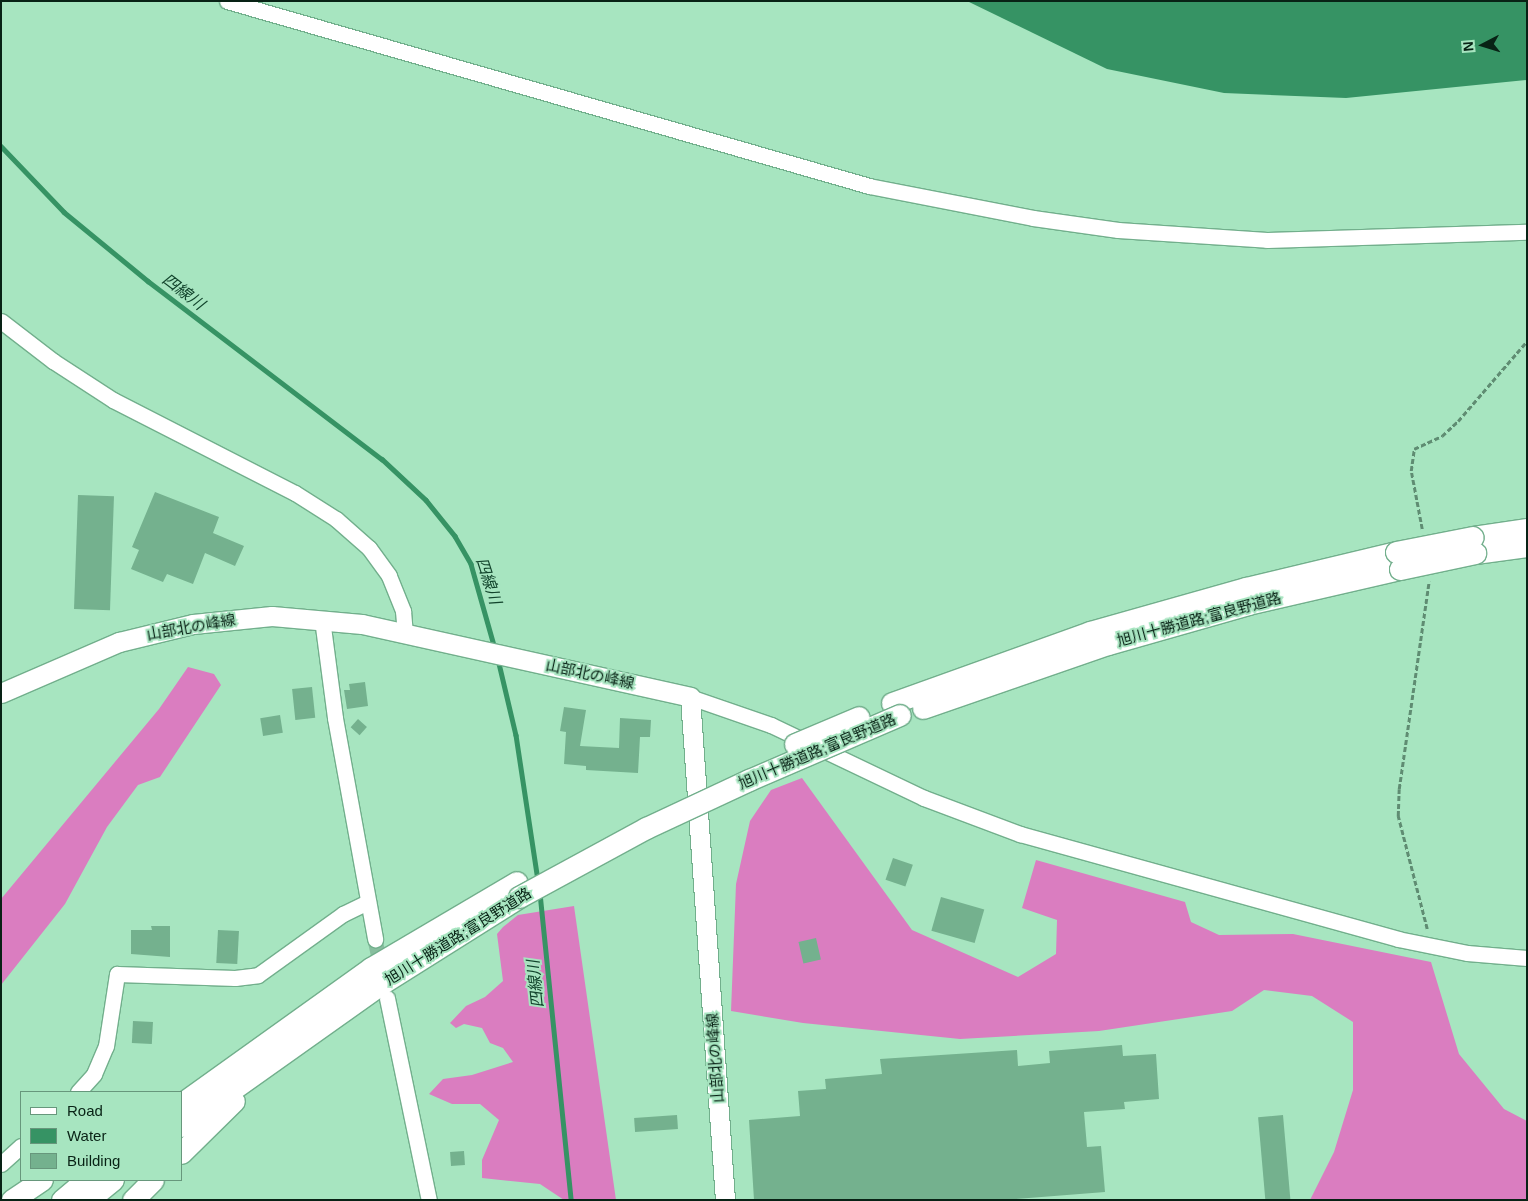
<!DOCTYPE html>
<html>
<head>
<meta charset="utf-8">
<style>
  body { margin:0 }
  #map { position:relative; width:1528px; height:1201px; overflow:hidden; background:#a7e5c0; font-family:Arial,"Noto Sans JP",sans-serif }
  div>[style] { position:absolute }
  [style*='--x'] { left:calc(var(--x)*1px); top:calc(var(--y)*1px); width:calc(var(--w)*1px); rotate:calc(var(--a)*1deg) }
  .forest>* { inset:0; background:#da7dc0 }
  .water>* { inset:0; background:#369364 }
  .stream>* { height:4.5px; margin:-2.25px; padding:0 2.25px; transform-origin:2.25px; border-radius:2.25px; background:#369364 }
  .building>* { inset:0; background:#74b18e; transform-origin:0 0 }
  .minor-tunnel>* { height:15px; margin-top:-7.5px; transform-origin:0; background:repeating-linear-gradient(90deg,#87be9e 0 15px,transparent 0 23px) }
  .path>* { height:2.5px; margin-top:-1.25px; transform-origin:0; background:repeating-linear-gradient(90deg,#5f8c72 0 5px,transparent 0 7.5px) }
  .roads { filter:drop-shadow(1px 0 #72af8c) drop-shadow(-1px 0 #72af8c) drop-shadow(0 1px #72af8c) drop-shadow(0 -1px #72af8c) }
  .minor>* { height:15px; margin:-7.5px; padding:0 7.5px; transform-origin:7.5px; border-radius:7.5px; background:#fff }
  .major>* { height:19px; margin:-9.5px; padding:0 9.5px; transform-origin:9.5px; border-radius:9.5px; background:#fff }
  .highway>* { height:21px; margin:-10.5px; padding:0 10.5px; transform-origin:10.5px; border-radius:10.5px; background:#fff }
  .bridges { filter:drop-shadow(1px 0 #72af8c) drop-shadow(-1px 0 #72af8c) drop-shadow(0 1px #72af8c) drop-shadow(0 -1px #72af8c) }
  .highway-bridge>* { height:21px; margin:-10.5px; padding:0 10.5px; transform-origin:10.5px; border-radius:10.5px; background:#fff }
  span { translate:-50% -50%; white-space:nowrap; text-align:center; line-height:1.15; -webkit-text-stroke:4px #a7e5c0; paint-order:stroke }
  .street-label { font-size:15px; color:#082215 }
  .water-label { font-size:16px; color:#12442c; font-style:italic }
  .frame { position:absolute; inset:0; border:2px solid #082215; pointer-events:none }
  .legend { position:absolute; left:20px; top:1091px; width:162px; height:90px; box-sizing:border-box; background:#a7e5c0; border:1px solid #67977c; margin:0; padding:6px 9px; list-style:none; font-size:15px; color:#082215 }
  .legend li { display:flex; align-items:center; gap:10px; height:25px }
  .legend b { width:25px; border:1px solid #67977c }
  .north { position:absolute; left:1458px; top:20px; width:50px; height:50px; -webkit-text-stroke:4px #a7e5c0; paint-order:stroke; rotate:265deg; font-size:14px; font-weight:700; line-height:20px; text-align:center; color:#082215 }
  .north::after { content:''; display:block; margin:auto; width:18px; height:22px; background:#082215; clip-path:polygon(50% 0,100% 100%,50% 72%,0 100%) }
</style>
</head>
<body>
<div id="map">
  <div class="forest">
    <i style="clip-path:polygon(188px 667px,214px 674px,221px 685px,160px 777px,138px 785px,107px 827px,65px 904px,1px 985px,1px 899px,159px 709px)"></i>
    <i style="clip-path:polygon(802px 778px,912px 930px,1018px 977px,1056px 954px,1057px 920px,1022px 908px,1036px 860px,1185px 902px,1191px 922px,1219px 935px,1293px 934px,1431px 962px,1459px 1054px,1504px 1109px,1527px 1121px,1527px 1200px,1310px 1200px,1334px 1152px,1353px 1090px,1353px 1022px,1312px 996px,1264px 990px,1232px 1011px,1099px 1031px,960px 1039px,803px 1023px,731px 1011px,736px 884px,750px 821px,771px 790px)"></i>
    <i style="clip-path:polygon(574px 906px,616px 1200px,564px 1200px,540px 1184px,482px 1178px,482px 1160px,499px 1120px,480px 1104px,452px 1104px,429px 1094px,443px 1079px,472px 1075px,513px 1062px,503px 1048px,490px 1043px,482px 1028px,464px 1024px,456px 1028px,450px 1023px,466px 1006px,485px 997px,503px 981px,497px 934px,503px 927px,518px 915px)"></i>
  </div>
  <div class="water">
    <i style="clip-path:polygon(967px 1px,1527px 1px,1527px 80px,1346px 98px,1224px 93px,1107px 69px)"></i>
  </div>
  <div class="stream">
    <i style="--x:1;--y:146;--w:91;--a:46.3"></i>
    <i style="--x:64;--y:212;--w:109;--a:39.4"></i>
    <i style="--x:148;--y:281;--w:294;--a:37.3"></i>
    <i style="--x:382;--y:459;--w:60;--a:43"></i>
    <i style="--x:426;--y:500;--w:46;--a:51.1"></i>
    <i style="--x:455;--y:536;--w:32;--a:60"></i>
    <i style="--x:471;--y:564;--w:88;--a:74.2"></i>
    <i style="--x:498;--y:659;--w:78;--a:76.7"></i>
    <i style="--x:516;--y:735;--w:147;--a:81.4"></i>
    <i style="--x:540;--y:893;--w:309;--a:84.2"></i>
  </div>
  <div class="building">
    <i style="clip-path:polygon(155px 492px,219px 517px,213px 533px,244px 546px,235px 566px,205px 553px,193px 584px,167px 574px,163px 582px,131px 569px,139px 550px,132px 547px)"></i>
    <i style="left:78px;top:495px;width:36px;height:114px;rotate:2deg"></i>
    <i style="clip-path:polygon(365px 682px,368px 706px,347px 709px,344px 690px,350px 690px,349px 684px)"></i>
    <i style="left:312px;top:687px;width:31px;height:20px;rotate:84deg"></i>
    <i style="clip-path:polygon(564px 707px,586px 710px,580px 746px,619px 748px,620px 718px,651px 720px,650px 737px,640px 737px,638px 773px,586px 770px,586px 766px,564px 764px,566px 732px,560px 731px)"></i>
    <i style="left:280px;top:715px;width:18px;height:20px;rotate:81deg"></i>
    <i style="left:358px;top:719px;width:12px;height:11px;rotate:42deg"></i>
    <i style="left:893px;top:858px;width:21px;height:23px;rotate:19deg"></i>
    <i style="left:941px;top:897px;width:45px;height:35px;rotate:16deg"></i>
    <i style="clip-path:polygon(151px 926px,170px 926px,170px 957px,131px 954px,131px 930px,152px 930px)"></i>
    <i style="left:218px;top:930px;width:21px;height:33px;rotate:3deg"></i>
    <i style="left:816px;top:938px;width:22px;height:18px;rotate:77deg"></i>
    <i style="left:133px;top:1021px;width:20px;height:22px;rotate:3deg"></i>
    <i style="clip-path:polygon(1122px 1045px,1123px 1056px,1156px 1054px,1159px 1099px,1124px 1102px,1125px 1109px,1084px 1112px,1087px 1147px,1101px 1146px,1105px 1192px,1005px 1200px,754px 1200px,749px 1120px,800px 1116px,798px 1091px,826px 1089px,825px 1079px,882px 1074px,880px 1059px,1017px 1050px,1018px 1066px,1050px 1063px,1049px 1051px)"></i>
    <i style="left:677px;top:1115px;width:14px;height:43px;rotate:86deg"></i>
    <i style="left:1283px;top:1115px;width:85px;height:25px;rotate:85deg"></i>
    <i style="left:464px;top:1151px;width:14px;height:14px;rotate:86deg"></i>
  </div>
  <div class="minor-tunnel">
    <i style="--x:375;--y:939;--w:34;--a:78"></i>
  </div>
  <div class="path">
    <i style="--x:1422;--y:529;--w:59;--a:-100.7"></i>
    <i style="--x:1411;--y:471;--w:22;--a:-82"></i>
    <i style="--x:1414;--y:449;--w:31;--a:-25"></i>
    <i style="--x:1442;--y:436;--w:22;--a:-43"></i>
    <i style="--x:1458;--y:421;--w:106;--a:-49.2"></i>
    <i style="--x:1427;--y:929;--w:117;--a:-104.4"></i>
    <i style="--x:1398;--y:816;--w:27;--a:-88"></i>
    <i style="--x:1399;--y:789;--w:210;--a:-81.8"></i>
  </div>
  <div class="roads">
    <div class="minor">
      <i style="--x:227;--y:1;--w:668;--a:16.07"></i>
      <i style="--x:869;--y:186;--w:167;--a:11"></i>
      <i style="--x:1033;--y:218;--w:86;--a:8"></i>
      <i style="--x:1118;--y:230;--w:149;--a:3.8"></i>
      <i style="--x:1267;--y:240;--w:260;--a:-1.8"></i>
      <i style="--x:1;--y:321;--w:66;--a:37.6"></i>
      <i style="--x:53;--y:361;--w:72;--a:33"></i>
      <i style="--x:113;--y:400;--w:204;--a:27.1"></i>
      <i style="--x:295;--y:493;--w:49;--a:32.4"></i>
      <i style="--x:336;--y:519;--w:44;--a:41.3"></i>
      <i style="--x:369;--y:548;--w:34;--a:54"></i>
      <i style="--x:389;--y:576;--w:38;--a:68"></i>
      <i style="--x:403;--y:611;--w:22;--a:85"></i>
      <i style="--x:322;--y:619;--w:100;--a:82.5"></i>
      <i style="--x:335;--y:718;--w:225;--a:79.7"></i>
      <i style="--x:690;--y:697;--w:86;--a:19.1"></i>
      <i style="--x:771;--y:725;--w:170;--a:25.5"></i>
      <i style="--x:924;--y:798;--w:103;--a:20.6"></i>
      <i style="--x:1020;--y:834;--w:392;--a:15.5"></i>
      <i style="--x:1398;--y:939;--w:70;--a:11.5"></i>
      <i style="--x:1467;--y:953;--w:60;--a:4.8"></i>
      <i style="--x:387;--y:998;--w:206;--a:78.3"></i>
      <i style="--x:78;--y:1092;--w:24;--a:-48"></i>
      <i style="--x:94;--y:1074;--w:30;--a:-67"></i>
      <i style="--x:106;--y:1046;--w:73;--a:-81.3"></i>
      <i style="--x:117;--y:974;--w:118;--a:1.9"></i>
      <i style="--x:235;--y:978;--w:23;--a:-7"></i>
      <i style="--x:258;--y:975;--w:105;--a:-35.7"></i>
      <i style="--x:343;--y:914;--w:28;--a:-26"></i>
      <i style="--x:1;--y:1164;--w:27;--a:-42"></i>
    </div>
    <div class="major">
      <i style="--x:1;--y:693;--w:129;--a:-23.4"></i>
      <i style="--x:119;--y:642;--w:76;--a:-13.7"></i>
      <i style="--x:193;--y:624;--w:79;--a:-5.8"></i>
      <i style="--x:272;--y:616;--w:90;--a:5.1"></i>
      <i style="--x:362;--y:624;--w:336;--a:12.5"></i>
      <i style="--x:690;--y:697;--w:504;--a:86.02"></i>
    </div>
    <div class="highway">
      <i style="--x:1473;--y:537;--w:55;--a:-8.4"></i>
      <i style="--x:1475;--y:553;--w:52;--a:-7.7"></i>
      <i style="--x:892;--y:703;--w:210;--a:-19.7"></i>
      <i style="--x:1090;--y:632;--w:162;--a:-15.8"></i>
      <i style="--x:1246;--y:588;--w:154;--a:-13.5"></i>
      <i style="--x:923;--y:708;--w:196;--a:-19.1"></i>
      <i style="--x:1108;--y:644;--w:146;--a:-15.9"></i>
      <i style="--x:1248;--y:604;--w:156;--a:-13"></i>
      <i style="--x:181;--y:1104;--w:234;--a:-35.6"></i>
      <i style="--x:371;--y:968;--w:169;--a:-30.5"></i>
      <i style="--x:181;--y:1126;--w:245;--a:-35.4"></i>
      <i style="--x:381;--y:984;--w:163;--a:-32.2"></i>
      <i style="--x:181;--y:1153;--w:74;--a:-44.5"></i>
      <i style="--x:12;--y:1200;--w:36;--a:-34"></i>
      <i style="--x:62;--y:1200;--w:31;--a:-40"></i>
      <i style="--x:88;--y:1200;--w:32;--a:-39"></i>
      <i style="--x:133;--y:1200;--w:28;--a:-45"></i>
    </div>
  </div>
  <div class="bridges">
    <div class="highway-bridge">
      <i style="--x:1396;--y:552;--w:78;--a:-11"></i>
      <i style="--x:1400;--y:569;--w:77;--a:-12"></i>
      <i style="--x:795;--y:744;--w:69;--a:-22.9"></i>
      <i style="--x:519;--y:897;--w:145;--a:-28.5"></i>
      <i style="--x:646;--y:828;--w:114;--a:-25"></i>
      <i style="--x:749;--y:780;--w:164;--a:-23.3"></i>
    </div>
  </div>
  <div class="street-label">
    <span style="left:1199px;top:619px;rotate:-15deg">旭川十勝道路;富良野道路</span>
    <span style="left:191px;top:627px;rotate:-10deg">山部北の峰線</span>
    <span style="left:590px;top:674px;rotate:12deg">山部北の峰線</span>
    <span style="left:817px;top:751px;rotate:-23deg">旭川十勝道路;富良野道路</span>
    <span style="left:458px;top:936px;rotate:-32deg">旭川十勝道路;富良野道路</span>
    <span style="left:715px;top:1058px;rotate:-94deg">山部北の峰線</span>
  </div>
  <div class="water-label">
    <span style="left:183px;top:292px;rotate:37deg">四線川</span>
    <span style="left:488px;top:581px;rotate:72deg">四線川</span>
    <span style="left:536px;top:984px;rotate:-96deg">四線川</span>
  </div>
  <div class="frame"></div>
  <ul class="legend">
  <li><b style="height:6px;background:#fff"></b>Road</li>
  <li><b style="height:14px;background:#369364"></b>Water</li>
  <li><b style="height:14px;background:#74b18e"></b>Building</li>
  </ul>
  <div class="north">N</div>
</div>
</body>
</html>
